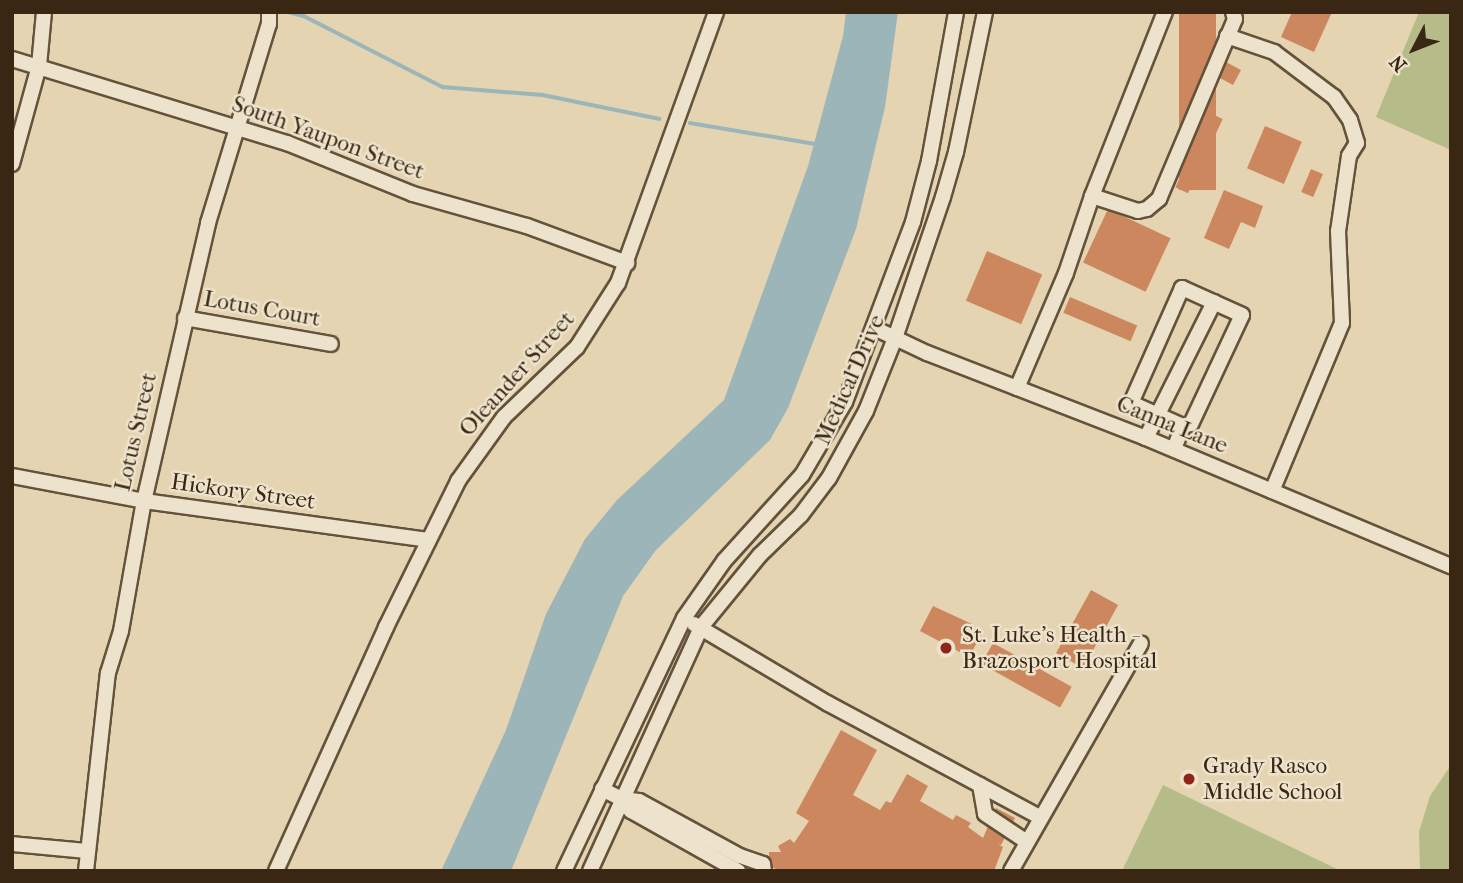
<!DOCTYPE html>
<html>
<head>
<meta charset="utf-8">
<style>
  body { margin:0 }
  #map { position:relative; width:1463px; height:883px; overflow:hidden; background:#e4d4b1; font-family:"IM FELL French Canon",serif }
  div>[style] { position:absolute }
  [style*='--x'] { left:calc(var(--x)*1px); top:calc(var(--y)*1px); width:calc(var(--w)*1px); rotate:calc(var(--a)*1deg) }
  .green>* { inset:0; background:#b5bc8a }
  .water>* { inset:0; background:#9cb5b8 }
  .stream>* { height:3.5px; margin:-1.75px; padding:0 1.75px; transform-origin:1.75px; border-radius:1.75px; background:#9cb5b8 }
  .building>* { inset:0; background:#cc875e; transform-origin:0 0 }
  .roads { filter:drop-shadow(2px 0 #64523a) drop-shadow(-2px 0 #64523a) drop-shadow(0 2px #64523a) drop-shadow(0 -2px #64523a) }
  .minor>* { height:14px; margin:-7px; padding:0 7px; transform-origin:7px; border-radius:7px; background:#ede3cc }
  .dots>* { width:19px; height:19px; translate:-50% -50%; box-sizing:border-box; border:4px solid #ede3cc; border-radius:50% }
  span { translate:-50% -50%; white-space:nowrap; text-align:center; line-height:1.15; -webkit-text-stroke:5px #ede3cc; paint-order:stroke }
  .street-label { font-size:23px; color:#392613 }
  .poi-label { font-size:23px; color:#392613 }
  .left { translate:0 -50%; text-align:left }
  .frame { position:absolute; inset:0; border:14px solid #392613; pointer-events:none }
  .north { position:absolute; left:1379px; top:14px; width:70px; height:70px; -webkit-text-stroke:5px #ede3cc; paint-order:stroke; rotate:228deg; font-size:19px; font-weight:700; line-height:28px; text-align:center; color:#392613 }
  .north::after { content:''; display:block; margin:auto; width:24px; height:32px; background:#392613; clip-path:polygon(50% 0,100% 100%,50% 72%,0 100%) }
</style>
</head>
<body>
<div id="map">
  <div class="green">
    <i style="clip-path:polygon(1419px 12px,1451px 12px,1451px 150px,1376px 117px)"></i>
    <i style="clip-path:polygon(1451px 765px,1451px 871px,1420px 871px,1419px 832px,1430px 796px)"></i>
    <i style="clip-path:polygon(1163px 785px,1339px 870px,1339px 871px,1122px 871px)"></i>
  </div>
  <div class="water">
    <i style="clip-path:polygon(846px 12px,898px 12px,885px 107px,856px 229px,788px 408px,770px 440px,656px 550px,623px 596px,511px 871px,441px 871px,506px 730px,546px 614px,585px 539px,617px 500px,724px 400px,808px 166px,843px 36px)"></i>
  </div>
  <div class="stream">
    <i style="--x:288;--y:12;--w:16;--a:14"></i>
    <i style="--x:304;--y:16;--w:156;--a:27.1"></i>
    <i style="--x:443;--y:87;--w:100;--a:4.6"></i>
    <i style="--x:543;--y:95;--w:119;--a:11.6"></i>
    <i style="--x:690;--y:123;--w:128;--a:9.5"></i>
  </div>
  <div class="building">
    <i style="left:1179px;top:12px;width:37px;height:178px"></i>
    <i style="clip-path:polygon(1292px 12px,1332px 12px,1314px 52px,1281px 37px)"></i>
    <i style="left:1226px;top:62px;width:17px;height:17px;rotate:28deg"></i>
    <i style="left:1210px;top:113px;width:14px;height:82px;rotate:25deg"></i>
    <i style="left:1265px;top:126px;width:40px;height:46px;rotate:23deg"></i>
    <i style="left:1311px;top:169px;width:13px;height:25px;rotate:23deg"></i>
    <i style="clip-path:polygon(1224px 190px,1263px 206px,1255px 228px,1241px 222px,1229px 249px,1204px 238px)"></i>
    <i style="left:1108px;top:209px;width:69px;height:59px;rotate:25deg"></i>
    <i style="left:987px;top:251px;width:60px;height:54px;rotate:23deg"></i>
    <i style="left:1070px;top:297px;width:73px;height:17px;rotate:23deg"></i>
    <i style="left:1091px;top:590px;width:31px;height:72px;rotate:29deg"></i>
    <i style="clip-path:polygon(933px 606px,972px 624px,971px 627px,982px 633px,969px 657px,920px 631px)"></i>
    <i style="left:993px;top:643px;width:90px;height:24px;rotate:29deg"></i>
    <i style="clip-path:polygon(841px 730px,877px 750px,853px 795px,880px 810px,886px 801px,891px 803px,907px 774px,928px 786px,920px 801px,953px 820px,956px 815px,971px 823px,968px 827px,983px 838px,996px 808px,1015px 818px,1001px 845px,998px 844px,1003px 847px,994px 871px,775px 871px,775px 868px,769px 868px,769px 852px,781px 852px,778px 846px,790px 839px,794px 843px,809px 821px,796px 813px)"></i>
  </div>
  <div class="roads">
    <div class="minor">
      <i style="--x:1227;--y:36;--w:50;--a:18.8"></i>
      <i style="--x:1274;--y:52;--w:75;--a:36.9"></i>
      <i style="--x:1334;--y:97;--w:28;--a:55"></i>
      <i style="--x:1350;--y:120;--w:24;--a:73"></i>
      <i style="--x:1357;--y:143;--w:15;--a:122"></i>
      <i style="--x:1349;--y:156;--w:76;--a:98.3"></i>
      <i style="--x:1338;--y:231;--w:92;--a:87.5"></i>
      <i style="--x:1342;--y:323;--w:182;--a:112.6"></i>
      <i style="--x:12;--y:59;--w:288;--a:17"></i>
      <i style="--x:287;--y:143;--w:136;--a:22"></i>
      <i style="--x:413;--y:194;--w:118;--a:15.7"></i>
      <i style="--x:527;--y:226;--w:107;--a:20.3"></i>
      <i style="--x:12;--y:164;--w:102;--a:-74.6"></i>
      <i style="--x:39;--y:66;--w:54;--a:-84.7"></i>
      <i style="--x:1092;--y:196;--w:48;--a:18.1"></i>
      <i style="--x:1138;--y:211;--w:9;--a:-13"></i>
      <i style="--x:1147;--y:209;--w:16;--a:-40"></i>
      <i style="--x:1159;--y:199;--w:195;--a:-67.1"></i>
      <i style="--x:1235;--y:19;--w:7;--a:-106"></i>
      <i style="--x:185;--y:318;--w:148;--a:10.1"></i>
      <i style="--x:874;--y:328;--w:59;--a:25.3"></i>
      <i style="--x:927;--y:353;--w:235;--a:21.2"></i>
      <i style="--x:1146;--y:438;--w:331;--a:22.8"></i>
      <i style="--x:1017;--y:388;--w:125;--a:-66.9"></i>
      <i style="--x:1066;--y:273;--w:81;--a:-71.3"></i>
      <i style="--x:1092;--y:196;--w:198;--a:-68.4"></i>
      <i style="--x:1146;--y:438;--w:152;--a:-63.4"></i>
      <i style="--x:1174;--y:449;--w:25;--a:-69"></i>
      <i style="--x:1183;--y:426;--w:8;--a:-14"></i>
      <i style="--x:1191;--y:424;--w:120;--a:-64.9"></i>
      <i style="--x:1242;--y:315;--w:66;--a:-155.8"></i>
      <i style="--x:1182;--y:288;--w:126;--a:113.9"></i>
      <i style="--x:1131;--y:403;--w:57;--a:23.9"></i>
      <i style="--x:12;--y:476;--w:134;--a:10.7"></i>
      <i style="--x:144;--y:501;--w:287;--a:7.8"></i>
      <i style="--x:694;--y:624;--w:155;--a:30.7"></i>
      <i style="--x:827;--y:703;--w:242;--a:28.2"></i>
      <i style="--x:980;--y:785;--w:29;--a:80"></i>
      <i style="--x:985;--y:814;--w:50;--a:33.7"></i>
      <i style="--x:602;--y:789;--w:22;--a:27"></i>
      <i style="--x:622;--y:799;--w:17;--a:7"></i>
      <i style="--x:639;--y:801;--w:115;--a:28.6"></i>
      <i style="--x:740;--y:856;--w:24;--a:19"></i>
      <i style="--x:763;--y:864;--w:7;--a:82"></i>
      <i style="--x:622;--y:799;--w:15;--a:53"></i>
      <i style="--x:631;--y:811;--w:123;--a:29.3"></i>
      <i style="--x:12;--y:844;--w:76;--a:5.3"></i>
      <i style="--x:86;--y:871;--w:199;--a:-83.7"></i>
      <i style="--x:108;--y:673;--w:44;--a:-72.8"></i>
      <i style="--x:121;--y:631;--w:132;--a:-80"></i>
      <i style="--x:144;--y:501;--w:285;--a:-77"></i>
      <i style="--x:208;--y:223;--w:208;--a:-73"></i>
      <i style="--x:269;--y:24;--w:12;--a:-90"></i>
      <i style="--x:276;--y:871;--w:268;--a:-65.7"></i>
      <i style="--x:386;--y:627;--w:163;--a:-63.7"></i>
      <i style="--x:458;--y:481;--w:79;--a:-54.3"></i>
      <i style="--x:504;--y:417;--w:101;--a:-43.8"></i>
      <i style="--x:577;--y:347;--w:76;--a:-57.4"></i>
      <i style="--x:618;--y:283;--w:288;--a:-70.1"></i>
      <i style="--x:564;--y:871;--w:280;--a:-64.6"></i>
      <i style="--x:684;--y:618;--w:70;--a:-54.9"></i>
      <i style="--x:724;--y:561;--w:116;--a:-47.8"></i>
      <i style="--x:802;--y:475;--w:85;--a:-59.5"></i>
      <i style="--x:845;--y:402;--w:192;--a:-69.3"></i>
      <i style="--x:913;--y:222;--w:63;--a:-75.3"></i>
      <i style="--x:929;--y:161;--w:151;--a:-79.7"></i>
      <i style="--x:590;--y:871;--w:268;--a:-65.5"></i>
      <i style="--x:701;--y:627;--w:93;--a:-50.7"></i>
      <i style="--x:760;--y:555;--w:57;--a:-44.3"></i>
      <i style="--x:801;--y:515;--w:46;--a:-52.9"></i>
      <i style="--x:829;--y:478;--w:77;--a:-61.1"></i>
      <i style="--x:866;--y:411;--w:79;--a:-68.3"></i>
      <i style="--x:895;--y:338;--w:149;--a:-71.2"></i>
      <i style="--x:943;--y:197;--w:47;--a:-73.9"></i>
      <i style="--x:956;--y:152;--w:143;--a:-78.3"></i>
      <i style="--x:1011;--y:871;--w:262;--a:-60.3"></i>
    </div>
  </div>
  <div class="dots">
    <i style="left:946px;top:648px;background:#8f2418"></i>
    <i style="left:1189px;top:779px;background:#8f2418"></i>
  </div>
  <div class="street-label">
    <span style="left:328px;top:138px;rotate:20deg">South Yaupon Street</span>
    <span style="left:262px;top:309px;rotate:10deg">Lotus Court</span>
    <span style="left:517px;top:374px;rotate:-48deg">Oleander Street</span>
    <span style="left:850px;top:380px;rotate:-66deg">Medical Drive</span>
    <span style="left:1172px;top:425px;rotate:22deg">Canna Lane</span>
    <span style="left:136px;top:432px;rotate:-77deg">Lotus Street</span>
    <span style="left:243px;top:492px;rotate:8deg">Hickory Street</span>
  </div>
  <div class="poi-label">
    <span class="left" style="left:962px;top:648px">St. Luke's Health -<br>Brazosport Hospital</span>
    <span class="left" style="left:1203px;top:779px">Grady Rasco<br>Middle School</span>
  </div>
  <div class="frame"></div>
  <div class="north">N</div>
</div>
</body>
</html>
